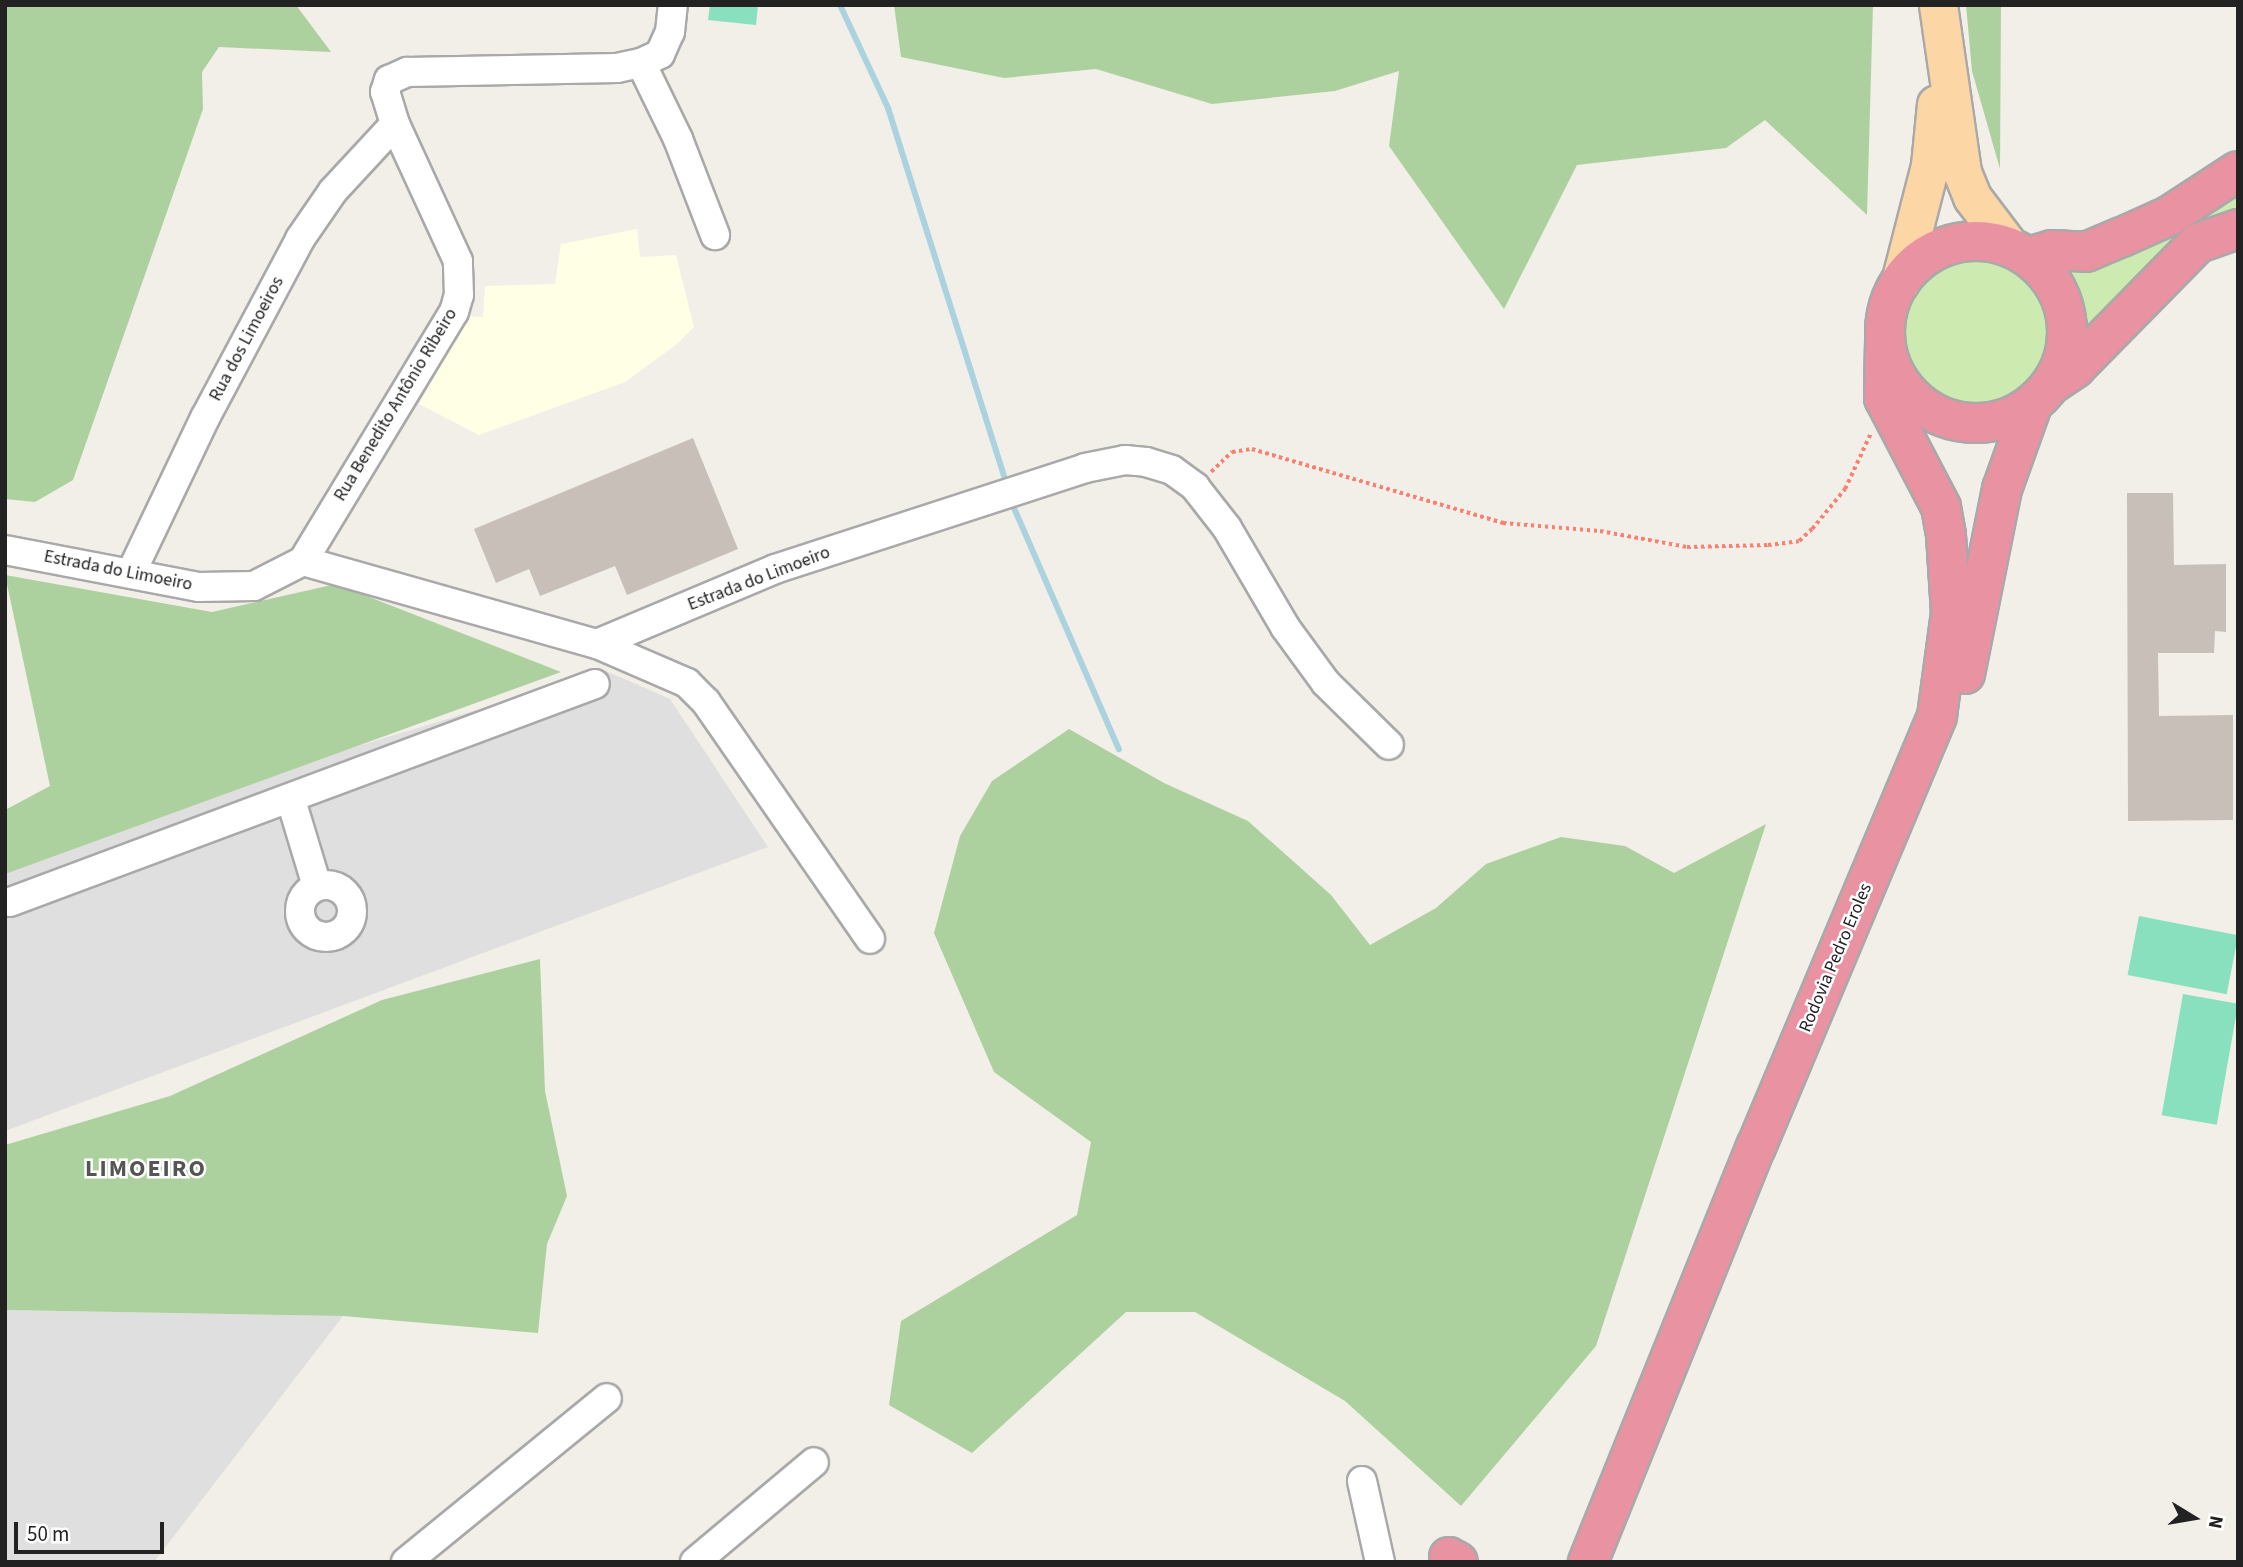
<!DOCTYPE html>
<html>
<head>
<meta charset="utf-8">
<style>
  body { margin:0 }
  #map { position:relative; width:2243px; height:1567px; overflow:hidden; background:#f2efe9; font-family:"Source Sans 3",sans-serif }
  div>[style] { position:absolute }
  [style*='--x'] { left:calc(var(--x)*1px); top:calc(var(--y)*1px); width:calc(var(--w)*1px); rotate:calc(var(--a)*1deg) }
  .residential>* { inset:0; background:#e0dfdf }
  .education>* { inset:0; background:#ffffe5 }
  .grass>* { inset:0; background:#cdebb0 }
  .round { border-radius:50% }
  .forest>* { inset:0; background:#add19e }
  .pitch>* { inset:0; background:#88e0be; transform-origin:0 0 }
  .stream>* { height:6px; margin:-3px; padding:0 3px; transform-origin:3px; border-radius:3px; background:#aad3df }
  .building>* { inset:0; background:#c7bfb8 }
  .path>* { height:3.5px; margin-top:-1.75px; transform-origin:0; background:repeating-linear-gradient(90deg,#fa8072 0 3.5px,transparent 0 7px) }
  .roads { filter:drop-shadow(2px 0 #a9a9a9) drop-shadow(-2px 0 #a9a9a9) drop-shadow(0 2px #a9a9a9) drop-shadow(0 -2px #a9a9a9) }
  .minor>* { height:28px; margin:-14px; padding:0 14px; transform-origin:14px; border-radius:14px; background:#fff }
  .minor>.ring { margin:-14px; padding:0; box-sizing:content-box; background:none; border:28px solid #fff; border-radius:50% }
  .major>* { height:37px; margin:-18.5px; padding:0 18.5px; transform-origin:18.5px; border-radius:18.5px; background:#fcd6a4 }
  .highway>* { height:38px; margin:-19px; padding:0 19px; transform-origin:19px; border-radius:19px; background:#e892a2 }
  .highway>.ring { margin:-19px; padding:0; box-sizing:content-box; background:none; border:38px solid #e892a2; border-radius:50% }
  span { translate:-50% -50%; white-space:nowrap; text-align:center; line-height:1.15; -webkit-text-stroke:5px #fff; paint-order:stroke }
  .street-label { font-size:18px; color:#222 }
  .district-label { font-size:24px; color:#555; font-weight:700; letter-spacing:2px }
  .frame { position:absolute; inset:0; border:7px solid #222; pointer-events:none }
  .north { position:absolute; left:2159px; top:1483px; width:70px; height:70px; -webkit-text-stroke:5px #fff; paint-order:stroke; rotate:101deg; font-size:19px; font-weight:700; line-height:28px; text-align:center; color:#222 }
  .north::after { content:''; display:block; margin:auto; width:24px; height:32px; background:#222; clip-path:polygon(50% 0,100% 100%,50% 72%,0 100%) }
  .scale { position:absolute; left:14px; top:1522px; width:150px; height:32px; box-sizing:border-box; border:4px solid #222; border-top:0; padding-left:9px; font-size:21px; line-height:24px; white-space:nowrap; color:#222; -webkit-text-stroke:5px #fff; paint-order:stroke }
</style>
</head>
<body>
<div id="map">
  <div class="residential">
    <i style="clip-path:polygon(606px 671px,670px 699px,768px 847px,5px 1131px,5px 853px)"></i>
    <i style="clip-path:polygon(5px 1310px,343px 1316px,154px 1562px,5px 1562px)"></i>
  </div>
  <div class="education">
    <i style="clip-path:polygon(637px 229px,640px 257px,676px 255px,694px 327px,677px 344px,625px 382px,479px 435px,419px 404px,468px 316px,483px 317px,485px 286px,555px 284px,561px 244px)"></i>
  </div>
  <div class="grass">
    <i style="clip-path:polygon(2238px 187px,2238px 216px,2083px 343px,2079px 300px,2060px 263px)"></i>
    <i class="round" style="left:1901px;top:258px;width:150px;height:150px"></i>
  </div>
  <div class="forest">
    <i style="clip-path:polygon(5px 5px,296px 5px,331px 52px,219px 47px,202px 72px,203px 109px,73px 480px,35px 502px,5px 499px)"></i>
    <i style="clip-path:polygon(894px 5px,1873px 5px,1867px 215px,1765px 120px,1726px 148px,1577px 165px,1504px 309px,1389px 146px,1399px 71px,1335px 91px,1212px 104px,1096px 69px,1004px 78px,901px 57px)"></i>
    <i style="clip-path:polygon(1966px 5px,2001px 5px,2000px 169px,1972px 71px)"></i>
    <i style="clip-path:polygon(5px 575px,212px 612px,336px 584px,561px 672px,5px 874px,5px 810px,50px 786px)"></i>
    <i style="clip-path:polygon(1069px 729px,1164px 783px,1248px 821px,1331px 895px,1370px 945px,1436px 908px,1486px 864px,1561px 837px,1625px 846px,1674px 873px,1766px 824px,1596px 1346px,1461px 1506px,1345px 1401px,1195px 1312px,1126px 1312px,972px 1453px,889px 1405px,901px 1321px,1077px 1215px,1091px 1142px,994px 1072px,934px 933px,960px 836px,992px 781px)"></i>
    <i style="clip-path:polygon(540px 959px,545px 1091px,567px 1196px,547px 1244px,538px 1333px,343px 1316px,5px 1310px,5px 1145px,170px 1096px,382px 1000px)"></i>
  </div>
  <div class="pitch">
    <i style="clip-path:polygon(710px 5px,758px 5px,756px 25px,708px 20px)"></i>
    <i style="left:2139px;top:916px;width:101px;height:60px;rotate:11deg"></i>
    <i style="left:2183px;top:994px;width:56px;height:123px;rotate:10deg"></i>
  </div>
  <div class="stream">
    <i style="--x:840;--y:5;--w:114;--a:65"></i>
    <i style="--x:888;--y:108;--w:387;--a:72.5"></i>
    <i style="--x:1014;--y:508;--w:263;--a:66.5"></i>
  </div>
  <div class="building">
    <i style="clip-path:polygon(693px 438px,738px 549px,627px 595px,615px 566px,540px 596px,529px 569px,496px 583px,474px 529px)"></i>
    <i style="clip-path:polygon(2127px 493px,2173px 493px,2174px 565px,2226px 564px,2226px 632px,2215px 631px,2214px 653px,2158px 653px,2159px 716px,2233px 715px,2233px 820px,2128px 821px)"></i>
  </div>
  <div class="path">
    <i style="--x:1211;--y:472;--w:29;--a:-44"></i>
    <i style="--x:1232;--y:452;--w:20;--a:-9"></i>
    <i style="--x:1252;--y:449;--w:262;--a:16.4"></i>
    <i style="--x:1503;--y:523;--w:97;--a:4.7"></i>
    <i style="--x:1600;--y:531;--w:88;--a:10.4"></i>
    <i style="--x:1687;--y:547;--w:81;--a:-1.4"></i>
    <i style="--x:1768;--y:545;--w:31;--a:-7"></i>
    <i style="--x:1799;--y:541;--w:18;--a:-43"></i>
    <i style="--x:1812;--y:529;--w:52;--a:-50.5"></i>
    <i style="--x:1845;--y:489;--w:60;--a:-65.2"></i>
  </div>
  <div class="roads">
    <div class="minor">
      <i style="--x:641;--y:63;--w:85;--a:64"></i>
      <i style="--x:678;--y:139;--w:103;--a:68.9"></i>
      <i style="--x:5;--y:550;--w:197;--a:10.8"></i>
      <i style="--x:199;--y:587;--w:55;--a:-1"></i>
      <i style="--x:254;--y:586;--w:55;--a:-27"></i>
      <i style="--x:303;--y:561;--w:305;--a:15.8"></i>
      <i style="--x:597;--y:644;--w:193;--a:-22.8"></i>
      <i style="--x:775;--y:569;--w:326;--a:-18"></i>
      <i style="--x:1085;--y:468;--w:41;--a:-11.3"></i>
      <i style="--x:1125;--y:460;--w:21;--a:5"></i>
      <i style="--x:1146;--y:462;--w:27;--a:17"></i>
      <i style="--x:1172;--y:470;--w:29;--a:36"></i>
      <i style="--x:1195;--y:487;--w:52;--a:52"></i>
      <i style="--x:1227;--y:528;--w:115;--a:59.6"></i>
      <i style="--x:1285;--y:627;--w:69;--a:53.8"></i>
      <i style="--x:1326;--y:683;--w:88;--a:44.5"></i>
      <i style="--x:303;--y:561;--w:291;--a:-58.8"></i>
      <i style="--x:454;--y:312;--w:18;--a:-74"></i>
      <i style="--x:459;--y:295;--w:34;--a:-92"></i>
      <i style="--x:458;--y:261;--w:151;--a:-114.7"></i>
      <i style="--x:395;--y:124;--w:34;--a:-107"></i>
      <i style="--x:385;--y:92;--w:13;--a:-72"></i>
      <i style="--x:389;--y:80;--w:20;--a:-24"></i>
      <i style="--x:407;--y:72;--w:210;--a:-1.1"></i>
      <i style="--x:617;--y:68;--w:25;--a:-12"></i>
      <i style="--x:641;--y:63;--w:21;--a:-25"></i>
      <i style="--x:660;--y:54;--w:24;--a:-66"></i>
      <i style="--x:670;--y:32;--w:27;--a:-84"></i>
      <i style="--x:131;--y:573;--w:172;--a:-64.5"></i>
      <i style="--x:205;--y:418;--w:203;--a:-62"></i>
      <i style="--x:300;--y:239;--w:58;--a:-55.5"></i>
      <i style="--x:333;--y:191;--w:91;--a:-47.2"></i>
      <i style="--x:597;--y:644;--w:98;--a:23.4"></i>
      <i style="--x:687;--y:683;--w:27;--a:45"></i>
      <i style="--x:706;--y:702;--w:288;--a:55.3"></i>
      <i style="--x:291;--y:800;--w:90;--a:73.2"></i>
      <i class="ring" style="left:300px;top:885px;width:24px;height:24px"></i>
      <i style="--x:10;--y:902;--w:624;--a:-20.44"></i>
      <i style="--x:1362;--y:1481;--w:83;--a:77.5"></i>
      <i style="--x:406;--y:1562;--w:259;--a:-39.2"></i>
      <i style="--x:695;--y:1562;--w:155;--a:-40"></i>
    </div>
    <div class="major">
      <i style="--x:1938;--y:5;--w:169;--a:81.8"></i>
      <i style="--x:1962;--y:172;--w:27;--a:68"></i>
      <i style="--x:1972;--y:197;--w:63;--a:52.8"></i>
      <i style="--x:1900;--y:282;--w:121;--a:-75.6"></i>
      <i style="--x:1930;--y:165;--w:61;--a:-84.4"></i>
    </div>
    <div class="highway">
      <i class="ring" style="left:1885px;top:241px;width:144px;height:144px"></i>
      <i style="--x:2028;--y:257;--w:25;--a:-16"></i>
      <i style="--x:2052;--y:250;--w:34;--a:3"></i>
      <i style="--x:2086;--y:252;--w:39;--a:-23"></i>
      <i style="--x:2122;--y:237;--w:51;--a:-24.1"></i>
      <i style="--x:2169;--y:216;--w:82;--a:-33.1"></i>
      <i style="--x:2053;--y:383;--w:27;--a:-34"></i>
      <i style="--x:2075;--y:368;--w:175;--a:-45.5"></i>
      <i style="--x:2198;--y:243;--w:42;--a:-19.3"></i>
      <i style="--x:1965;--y:674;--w:189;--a:-78.7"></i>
      <i style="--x:2002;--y:489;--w:86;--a:-70.3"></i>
      <i style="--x:1449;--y:1557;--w:10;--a:29"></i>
      <i style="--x:1588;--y:1562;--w:448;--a:-68"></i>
      <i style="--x:1756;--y:1147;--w:467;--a:-67.2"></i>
      <i style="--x:1937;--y:716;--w:104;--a:-82.3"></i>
      <i style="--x:1951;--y:613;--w:78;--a:-93.7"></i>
      <i style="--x:1946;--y:535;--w:28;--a:-100"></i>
      <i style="--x:1941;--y:507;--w:123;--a:-117.6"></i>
      <i style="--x:1884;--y:398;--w:57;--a:-89"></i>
    </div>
  </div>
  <div class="street-label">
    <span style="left:247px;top:339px;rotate:-62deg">Rua dos Limoeiros</span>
    <span style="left:396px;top:405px;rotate:-59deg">Rua Benedito Antônio Ribeiro</span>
    <span style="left:118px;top:571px;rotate:11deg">Estrada do Limoeiro</span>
    <span style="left:759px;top:579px;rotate:-21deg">Estrada do Limoeiro</span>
    <span style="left:1836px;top:958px;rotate:-67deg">Rodovia Pedro Eroles</span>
  </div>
  <div class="district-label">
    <span style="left:146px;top:1169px">LIMOEIRO</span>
  </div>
  <div class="frame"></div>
  <div class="north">N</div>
  <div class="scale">50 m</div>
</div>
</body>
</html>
